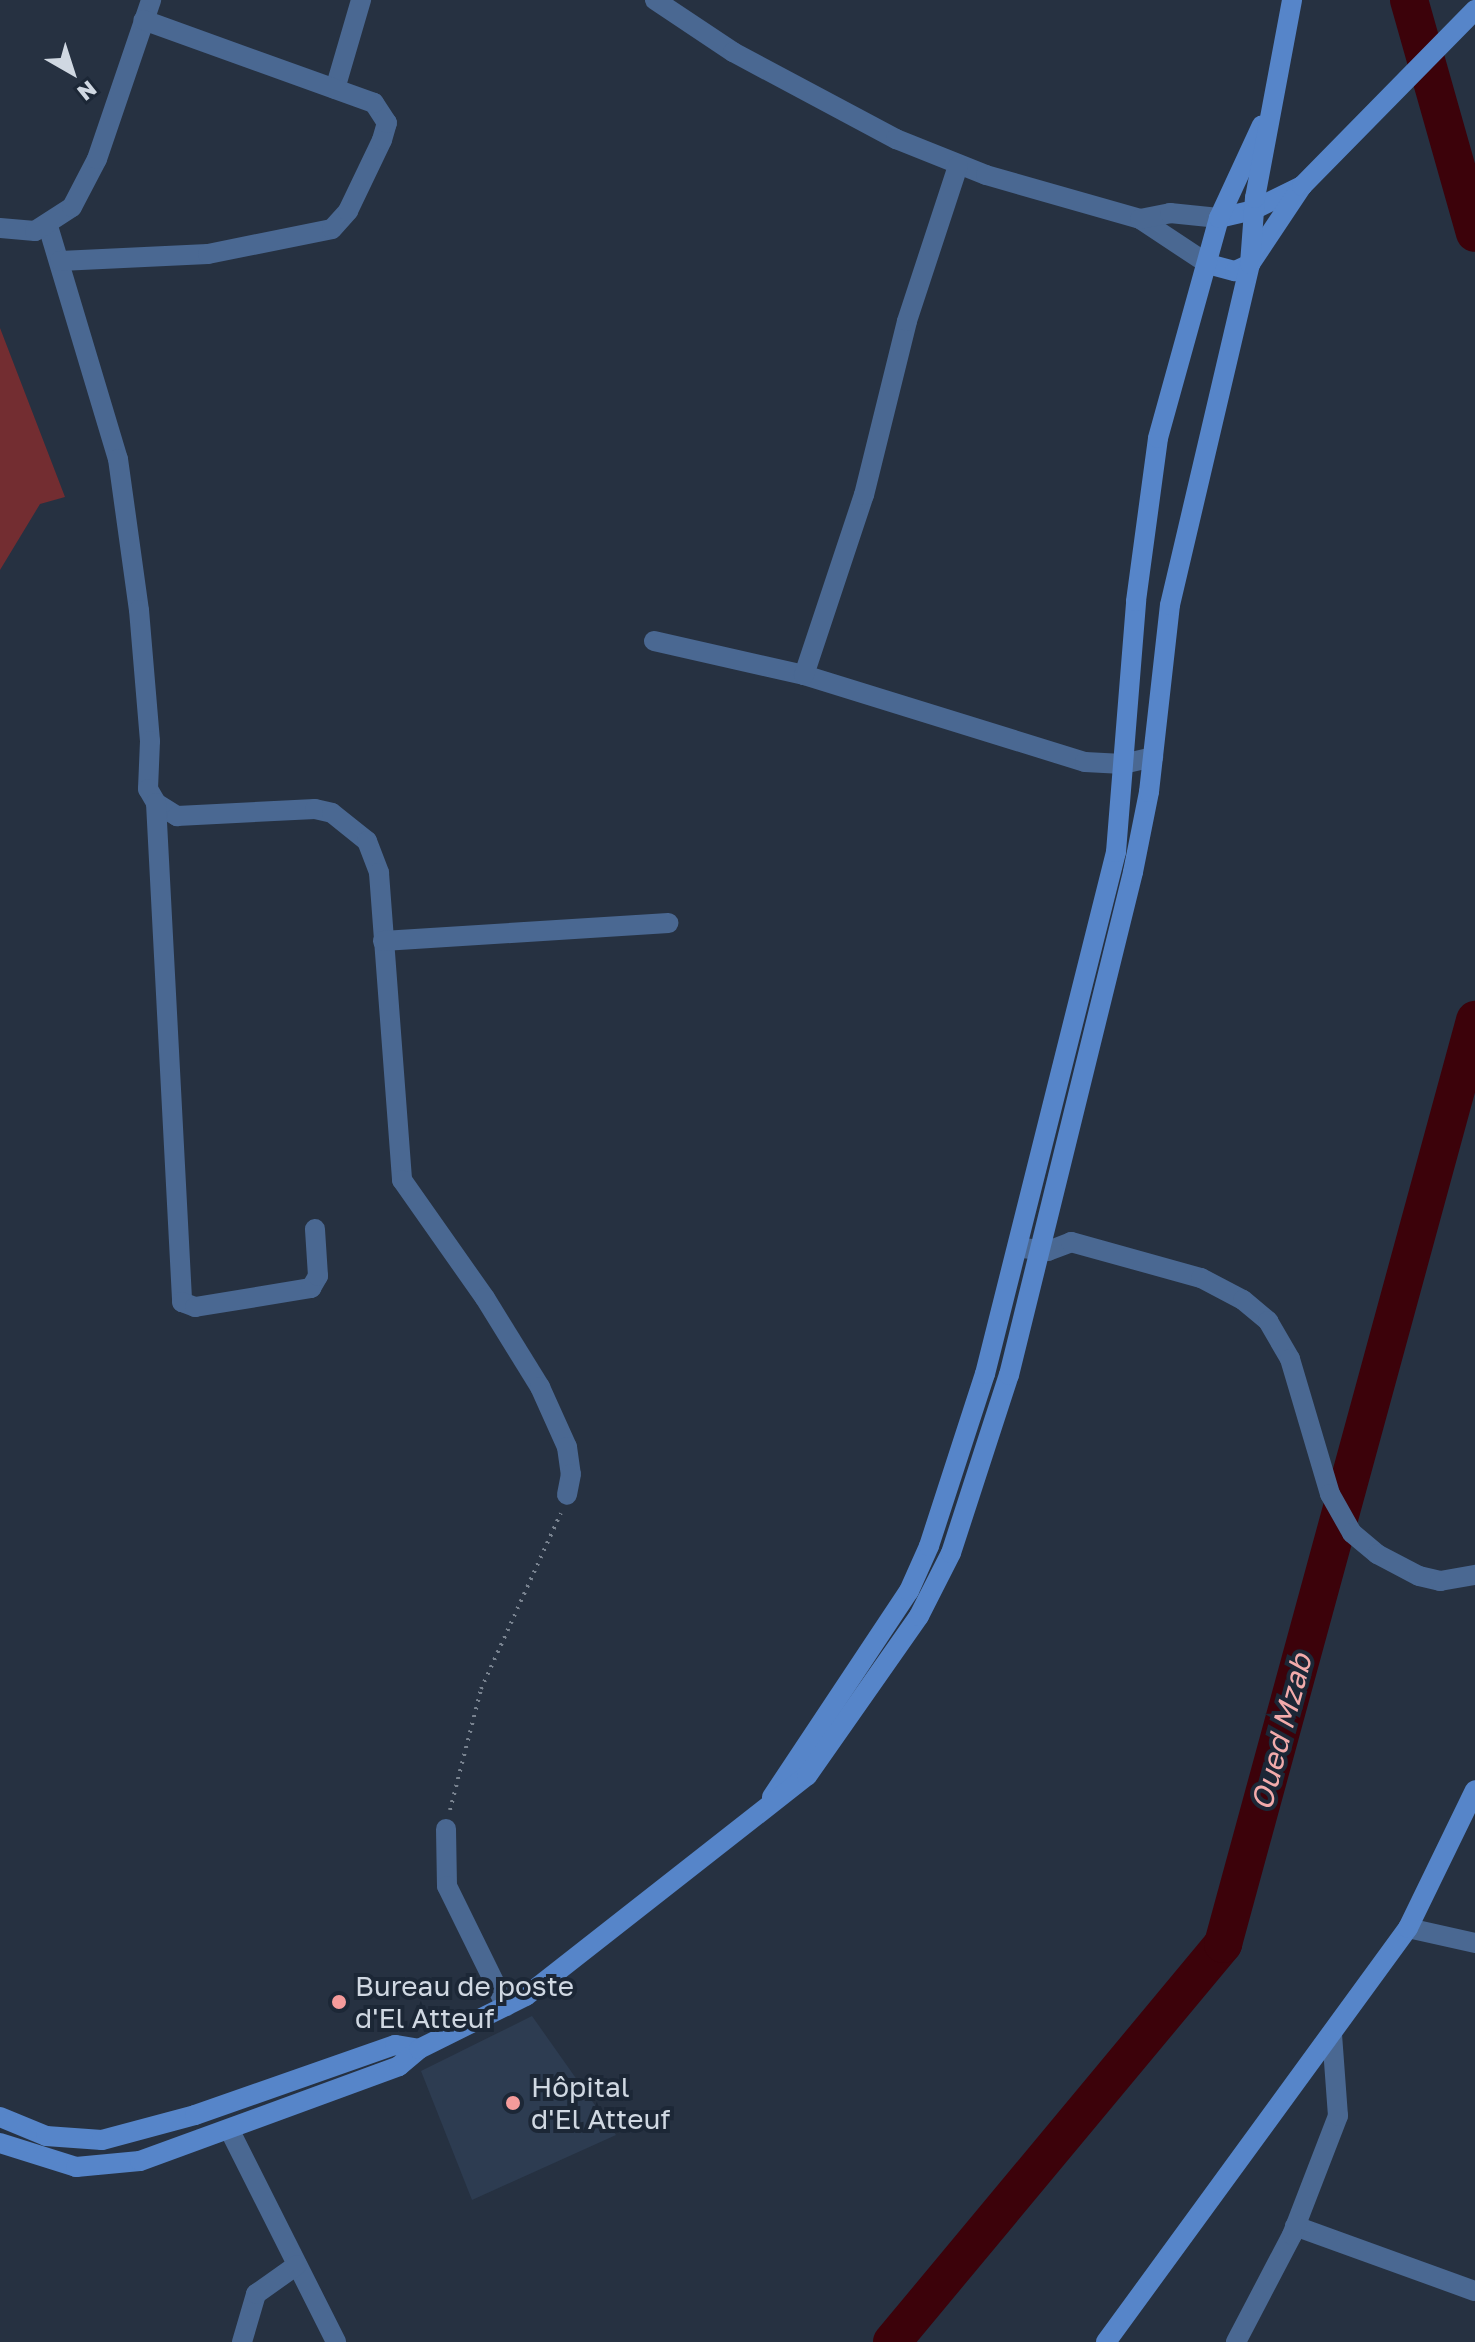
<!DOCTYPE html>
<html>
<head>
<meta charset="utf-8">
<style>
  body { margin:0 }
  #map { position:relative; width:1475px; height:2342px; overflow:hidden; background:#263141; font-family:"Golos Text",sans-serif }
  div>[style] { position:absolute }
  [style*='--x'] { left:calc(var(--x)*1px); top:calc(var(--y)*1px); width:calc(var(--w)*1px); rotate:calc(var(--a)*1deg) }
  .built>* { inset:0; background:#2d3c51 }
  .green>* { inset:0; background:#732d31 }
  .river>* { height:38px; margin:-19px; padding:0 19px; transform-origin:19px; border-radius:19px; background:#3c020a }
  .path>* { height:4px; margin-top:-2px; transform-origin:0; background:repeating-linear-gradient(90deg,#798390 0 2px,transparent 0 8px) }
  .street>* { height:20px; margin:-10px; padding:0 10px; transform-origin:10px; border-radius:10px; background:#4a6892 }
  .secondary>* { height:20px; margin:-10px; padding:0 10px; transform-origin:10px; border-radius:10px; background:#5685c9 }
  .dots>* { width:22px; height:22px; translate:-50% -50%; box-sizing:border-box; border:4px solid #1c2736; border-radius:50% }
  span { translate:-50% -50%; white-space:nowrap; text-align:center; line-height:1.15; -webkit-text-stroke:8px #1c2736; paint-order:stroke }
  .poi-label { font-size:28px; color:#d0d8e2 }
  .left { translate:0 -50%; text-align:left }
  .water-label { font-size:30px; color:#f2abab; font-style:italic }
  .north { position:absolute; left:32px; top:32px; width:80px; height:80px; -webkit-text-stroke:6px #1c2736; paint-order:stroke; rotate:141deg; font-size:22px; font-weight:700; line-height:32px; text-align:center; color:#d0d8e2 }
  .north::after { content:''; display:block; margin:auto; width:28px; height:36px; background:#d0d8e2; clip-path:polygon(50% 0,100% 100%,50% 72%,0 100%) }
</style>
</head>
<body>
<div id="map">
  <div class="built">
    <i style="clip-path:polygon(532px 2016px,616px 2135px,472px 2200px,421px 2071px)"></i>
  </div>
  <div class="green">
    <i style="clip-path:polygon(0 328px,65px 497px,40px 504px,0 570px)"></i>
  </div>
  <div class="river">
    <i style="--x:1409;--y:0;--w:242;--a:74.2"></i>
    <i style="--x:892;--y:2342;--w:518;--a:-50.25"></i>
    <i style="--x:1223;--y:1944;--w:958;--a:-74.74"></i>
  </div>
  <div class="path">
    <i style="--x:450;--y:1810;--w:125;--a:-75.6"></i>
    <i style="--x:481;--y:1689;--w:193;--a:-65.6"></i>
  </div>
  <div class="street">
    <i style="--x:655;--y:0;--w:94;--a:33.7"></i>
    <i style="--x:733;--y:52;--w:185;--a:28.1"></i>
    <i style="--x:896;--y:139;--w:97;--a:21.8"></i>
    <i style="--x:986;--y:175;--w:160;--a:15.9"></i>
    <i style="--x:1140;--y:219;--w:82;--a:33.5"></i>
    <i style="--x:335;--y:89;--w:93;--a:-73.7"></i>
    <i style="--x:1140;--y:219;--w:31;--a:-11"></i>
    <i style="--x:1170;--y:213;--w:49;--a:5.8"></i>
    <i style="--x:48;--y:226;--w:243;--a:73.3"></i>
    <i style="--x:118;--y:459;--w:152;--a:82.1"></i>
    <i style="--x:139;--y:610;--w:131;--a:85.2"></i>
    <i style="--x:150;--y:741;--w:48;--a:92.4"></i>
    <i style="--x:148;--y:789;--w:16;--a:60"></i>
    <i style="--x:156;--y:803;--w:25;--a:32"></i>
    <i style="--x:177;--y:816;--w:138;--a:-2.9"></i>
    <i style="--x:315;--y:809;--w:17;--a:13"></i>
    <i style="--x:332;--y:813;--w:45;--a:38.7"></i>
    <i style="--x:367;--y:841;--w:34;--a:69"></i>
    <i style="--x:379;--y:873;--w:308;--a:85.7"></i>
    <i style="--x:402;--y:1180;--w:144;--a:54.9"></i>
    <i style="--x:485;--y:1298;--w:105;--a:58.3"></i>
    <i style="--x:540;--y:1387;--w:66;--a:65.8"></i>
    <i style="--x:567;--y:1447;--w:27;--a:82"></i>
    <i style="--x:571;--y:1474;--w:21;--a:101"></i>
    <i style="--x:0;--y:228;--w:35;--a:5"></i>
    <i style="--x:35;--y:231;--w:44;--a:-33"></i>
    <i style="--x:72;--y:207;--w:54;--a:-62.5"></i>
    <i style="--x:97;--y:159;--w:168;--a:-71.2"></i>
    <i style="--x:60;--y:261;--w:148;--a:-2.7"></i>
    <i style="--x:208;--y:254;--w:126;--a:-11.4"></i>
    <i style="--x:332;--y:229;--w:24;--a:-48"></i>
    <i style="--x:348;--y:211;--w:79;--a:-64.4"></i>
    <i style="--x:382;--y:140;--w:18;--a:-74"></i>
    <i style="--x:387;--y:123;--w:24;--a:-123"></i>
    <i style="--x:374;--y:103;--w:245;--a:-160.2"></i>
    <i style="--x:654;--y:641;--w:154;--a:12.8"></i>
    <i style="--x:804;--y:675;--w:294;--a:17.2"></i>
    <i style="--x:1085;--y:762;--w:38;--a:3"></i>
    <i style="--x:1123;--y:764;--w:31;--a:-13"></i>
    <i style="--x:804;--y:675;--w:190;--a:-71.6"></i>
    <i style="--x:864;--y:495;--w:179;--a:-76.1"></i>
    <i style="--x:907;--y:321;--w:163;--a:-71.8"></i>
    <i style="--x:156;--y:803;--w:500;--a:87"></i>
    <i style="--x:182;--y:1302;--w:14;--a:21"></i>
    <i style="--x:195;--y:1307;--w:118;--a:-9.3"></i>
    <i style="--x:311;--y:1288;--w:14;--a:-60"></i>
    <i style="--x:318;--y:1276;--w:47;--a:-93.7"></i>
    <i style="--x:383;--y:941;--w:286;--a:-3.6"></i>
    <i style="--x:1023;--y:1248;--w:25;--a:7"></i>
    <i style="--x:1048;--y:1251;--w:25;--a:-21"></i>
    <i style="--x:1071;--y:1242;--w:135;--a:15.5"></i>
    <i style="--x:1201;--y:1278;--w:47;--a:27.6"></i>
    <i style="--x:1243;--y:1300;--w:33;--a:40"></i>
    <i style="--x:1268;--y:1321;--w:44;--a:59.9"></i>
    <i style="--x:1290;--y:1359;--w:141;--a:73.5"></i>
    <i style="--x:1330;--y:1494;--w:45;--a:60.6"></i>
    <i style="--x:1352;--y:1533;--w:33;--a:40"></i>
    <i style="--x:1377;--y:1554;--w:47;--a:27.6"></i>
    <i style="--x:1419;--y:1576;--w:22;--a:13"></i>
    <i style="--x:1440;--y:1581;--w:36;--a:-10"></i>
    <i style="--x:446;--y:1829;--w:57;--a:89"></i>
    <i style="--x:447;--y:1886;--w:134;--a:63.8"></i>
    <i style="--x:1408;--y:1928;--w:69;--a:12.6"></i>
    <i style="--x:230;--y:2131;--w:236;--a:63.3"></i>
    <i style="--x:1295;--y:2226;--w:191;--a:19.9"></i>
    <i style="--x:242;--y:2342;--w:50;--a:-73.7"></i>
    <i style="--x:256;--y:2294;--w:50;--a:-35.3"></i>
    <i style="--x:1236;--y:2342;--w:121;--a:-62.4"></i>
    <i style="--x:1292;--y:2235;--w:128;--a:-68.9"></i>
    <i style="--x:1338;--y:2116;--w:81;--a:-94.2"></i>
  </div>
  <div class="secondary">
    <i style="--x:1219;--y:218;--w:35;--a:-13"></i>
    <i style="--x:1253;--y:210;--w:55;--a:-26.1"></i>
    <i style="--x:1208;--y:264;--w:28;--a:15"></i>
    <i style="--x:1235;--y:271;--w:17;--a:-25"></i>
    <i style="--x:1250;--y:264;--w:94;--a:-56.3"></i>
    <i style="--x:1302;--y:186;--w:247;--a:-45.5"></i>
    <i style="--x:772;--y:1797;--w:247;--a:-56.4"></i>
    <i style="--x:909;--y:1591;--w:49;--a:-66"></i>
    <i style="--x:929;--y:1546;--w:181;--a:-72"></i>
    <i style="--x:985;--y:1374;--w:538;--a:-75.91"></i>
    <i style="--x:1116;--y:852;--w:252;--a:-85.4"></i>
    <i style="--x:1136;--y:601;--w:164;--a:-82.3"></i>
    <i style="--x:1158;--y:438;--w:228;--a:-74.5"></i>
    <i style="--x:1219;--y:218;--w:102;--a:-65.2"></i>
    <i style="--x:0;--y:2117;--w:50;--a:22.4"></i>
    <i style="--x:46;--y:2136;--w:56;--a:4.1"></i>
    <i style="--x:102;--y:2140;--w:96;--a:-15"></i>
    <i style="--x:195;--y:2115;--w:212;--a:-19.3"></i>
    <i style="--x:395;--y:2045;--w:24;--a:9"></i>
    <i style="--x:0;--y:2143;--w:80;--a:17.5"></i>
    <i style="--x:76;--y:2167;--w:64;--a:-5.4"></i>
    <i style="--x:140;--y:2161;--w:276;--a:-20.1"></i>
    <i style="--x:399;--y:2066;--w:26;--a:-40"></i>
    <i style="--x:419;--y:2049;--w:119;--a:-26.4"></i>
    <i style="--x:526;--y:1996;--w:357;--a:-38.1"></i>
    <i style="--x:807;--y:1776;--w:195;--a:-55"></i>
    <i style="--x:919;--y:1616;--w:71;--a:-63.1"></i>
    <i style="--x:951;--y:1553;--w:187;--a:-72"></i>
    <i style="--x:1009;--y:1375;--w:518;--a:-76.15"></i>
    <i style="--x:1133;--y:872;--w:82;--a:-78.7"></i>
    <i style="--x:1149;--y:792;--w:188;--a:-83.6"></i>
    <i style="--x:1170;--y:605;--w:350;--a:-76.8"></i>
    <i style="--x:1250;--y:264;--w:66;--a:-85.7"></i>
    <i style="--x:1255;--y:198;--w:201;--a:-79.4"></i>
    <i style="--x:1106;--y:2342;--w:512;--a:-53.89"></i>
    <i style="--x:1408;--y:1928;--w:153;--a:-64.1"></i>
  </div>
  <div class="dots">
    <i style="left:339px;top:2002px;background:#f59b9b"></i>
    <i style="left:513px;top:2103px;background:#f59b9b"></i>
  </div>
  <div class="poi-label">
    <span class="left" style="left:355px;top:2002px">Bureau de poste<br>d'El Atteuf</span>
    <span class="left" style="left:531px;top:2103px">Hôpital<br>d'El Atteuf</span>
  </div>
  <div class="water-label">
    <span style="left:1281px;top:1732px;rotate:-75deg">Oued Mzab</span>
  </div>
  <div class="north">N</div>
</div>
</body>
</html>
